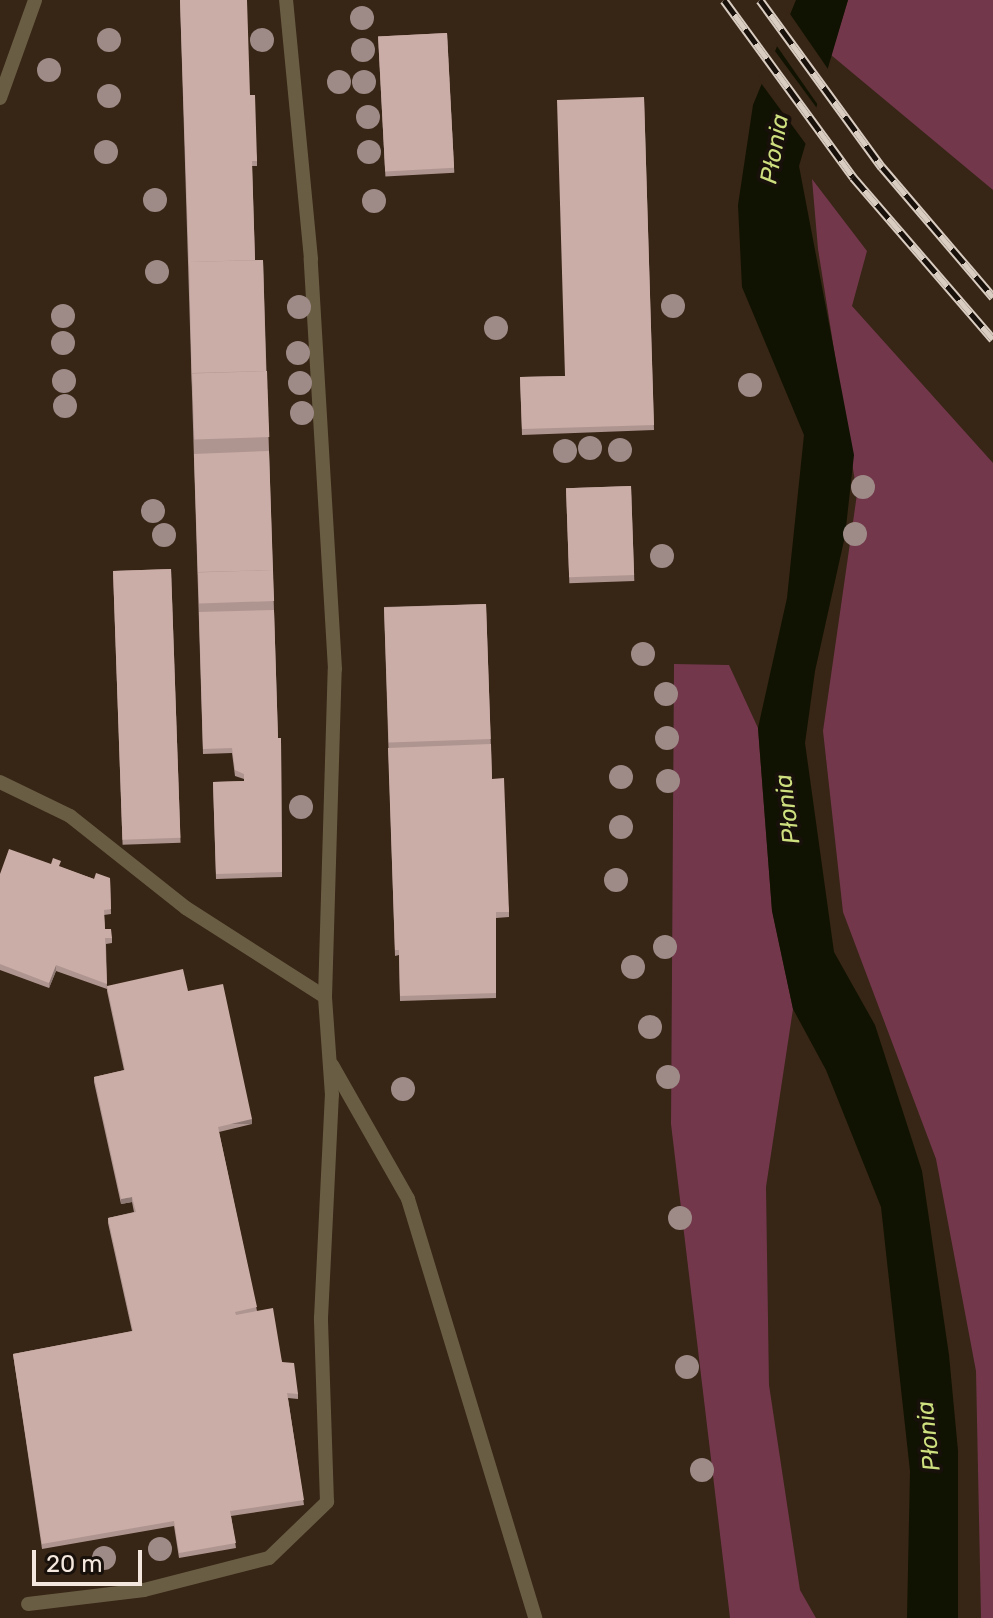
<!DOCTYPE html>
<html>
<head>
<meta charset="utf-8">
<style>
  body { margin:0 }
  #map { position:relative; width:993px; height:1618px; overflow:hidden; background:#372516; font-family:Rubik,sans-serif }
  div>[style] { position:absolute }
  [style*='--x'] { left:calc(var(--x)*1px); top:calc(var(--y)*1px); width:calc(var(--w)*1px); rotate:calc(var(--a)*1deg) }
  .green>* { inset:0; background:#72374b }
  .water>* { inset:0; background:#101301 }
  .pier>* { inset:0; background:#372516 }
  .lane>* { height:14px; margin:-7px; padding:0 7px; transform-origin:7px; border-radius:7px; background:#695e44 }
  .rail>* { height:9px; margin-top:-4.5px; transform-origin:0; background:repeating-linear-gradient(90deg,#18100a 0 18px,#d9cdc2 0 36px); box-sizing:border-box; border-block:2px solid #d9cdc2 }
  .trees>* { width:24px; height:24px; margin:-12px; border-radius:50%; background:#9e8a87 }
  .wall>* { inset:0; background:#af9590; transform-origin:0 0 }
  .shaded-wall>* { inset:0; background:#8e7975; transform-origin:0 0 }
  .building>* { inset:0; background:#cbada7; transform-origin:0 0 }
  span { translate:-50% -50%; white-space:nowrap; text-align:center; line-height:1.15; -webkit-text-stroke:8px #18100a; paint-order:stroke }
  .water-label { font-size:24px; color:#cddf7e; font-style:italic }
  .scale { position:absolute; left:32px; top:1550px; width:110px; height:36px; box-sizing:border-box; border:4px solid #f4e8de; border-top:0; padding-left:10px; font-size:24px; line-height:28px; white-space:nowrap; color:#f4e8de; -webkit-text-stroke:6px #18100a; paint-order:stroke }
</style>
</head>
<body>
<div id="map">
  <div class="green">
    <i style="clip-path:polygon(848px 0,993px 0,993px 190px,831px 55px)"></i>
    <i style="clip-path:polygon(812px 179px,867px 251px,852px 306px,993px 463px,993px 1618px,981px 1618px,976px 1371px,936px 1159px,843px 912px,823px 731px,857px 494px,818px 249px)"></i>
    <i style="clip-path:polygon(674px 664px,729px 665px,758px 728px,772px 910px,793px 1009px,766px 1187px,769px 1385px,800px 1590px,816px 1618px,730px 1618px,671px 1124px)"></i>
  </div>
  <div class="water">
    <i style="clip-path:polygon(796px 0,848px 0,799px 166px,854px 455px,845px 536px,815px 671px,805px 743px,834px 952px,875px 1025px,922px 1171px,949px 1355px,958px 1451px,958px 1618px,907px 1618px,910px 1471px,881px 1207px,826px 1070px,793px 1009px,772px 911px,758px 728px,787px 598px,804px 435px,742px 287px,738px 205px,753px 105px)"></i>
  </div>
  <div class="pier">
    <i style="clip-path:polygon(788px 11px,830px 72px,820px 108px,774px 42px)"></i>
    <i style="clip-path:polygon(772px 47px,819px 111px,808px 147px,758px 79px)"></i>
  </div>
  <div class="lane">
    <i style="--x:0;--y:98;--w:104;--a:-70.3"></i>
    <i style="--x:0;--y:782;--w:78;--a:25.9"></i>
    <i style="--x:70;--y:816;--w:148;--a:38.4"></i>
    <i style="--x:186;--y:908;--w:165;--a:32.6"></i>
    <i style="--x:332;--y:1065;--w:154;--a:60.4"></i>
    <i style="--x:408;--y:1199;--w:438;--a:73.1"></i>
    <i style="--x:28;--y:1604;--w:117;--a:-6.9"></i>
    <i style="--x:144;--y:1590;--w:129;--a:-14.4"></i>
    <i style="--x:269;--y:1558;--w:81;--a:-44"></i>
    <i style="--x:327;--y:1502;--w:184;--a:-91.9"></i>
    <i style="--x:321;--y:1318;--w:223;--a:-87.2"></i>
    <i style="--x:332;--y:1095;--w:98;--a:-94.1"></i>
    <i style="--x:325;--y:997;--w:328;--a:-88.3"></i>
    <i style="--x:335;--y:669;--w:411;--a:-93.4"></i>
    <i style="--x:311;--y:259;--w:260;--a:-95.5"></i>
  </div>
  <div class="rail">
    <i style="--x:724;--y:0;--w:219;--a:53.9"></i>
    <i style="--x:853;--y:177;--w:214;--a:49.2"></i>
    <i style="--x:760;--y:0;--w:207;--a:53.9"></i>
    <i style="--x:882;--y:167;--w:171;--a:49.5"></i>
  </div>
  <div class="trees">
    <i style="left:362px;top:18px"></i>
    <i style="left:109px;top:40px"></i>
    <i style="left:262px;top:40px"></i>
    <i style="left:363px;top:50px"></i>
    <i style="left:49px;top:70px"></i>
    <i style="left:339px;top:82px"></i>
    <i style="left:364px;top:82px"></i>
    <i style="left:109px;top:96px"></i>
    <i style="left:368px;top:117px"></i>
    <i style="left:106px;top:152px"></i>
    <i style="left:369px;top:152px"></i>
    <i style="left:155px;top:200px"></i>
    <i style="left:374px;top:201px"></i>
    <i style="left:157px;top:272px"></i>
    <i style="left:673px;top:306px"></i>
    <i style="left:299px;top:307px"></i>
    <i style="left:63px;top:316px"></i>
    <i style="left:496px;top:328px"></i>
    <i style="left:63px;top:343px"></i>
    <i style="left:298px;top:353px"></i>
    <i style="left:64px;top:381px"></i>
    <i style="left:300px;top:383px"></i>
    <i style="left:750px;top:385px"></i>
    <i style="left:65px;top:406px"></i>
    <i style="left:302px;top:413px"></i>
    <i style="left:590px;top:448px"></i>
    <i style="left:620px;top:450px"></i>
    <i style="left:565px;top:451px"></i>
    <i style="left:863px;top:487px"></i>
    <i style="left:153px;top:511px"></i>
    <i style="left:855px;top:534px"></i>
    <i style="left:164px;top:535px"></i>
    <i style="left:662px;top:556px"></i>
    <i style="left:643px;top:654px"></i>
    <i style="left:666px;top:694px"></i>
    <i style="left:667px;top:738px"></i>
    <i style="left:621px;top:777px"></i>
    <i style="left:668px;top:781px"></i>
    <i style="left:301px;top:807px"></i>
    <i style="left:621px;top:827px"></i>
    <i style="left:616px;top:880px"></i>
    <i style="left:665px;top:947px"></i>
    <i style="left:633px;top:967px"></i>
    <i style="left:650px;top:1027px"></i>
    <i style="left:668px;top:1077px"></i>
    <i style="left:403px;top:1089px"></i>
    <i style="left:680px;top:1218px"></i>
    <i style="left:687px;top:1367px"></i>
    <i style="left:702px;top:1470px"></i>
    <i style="left:160px;top:1549px"></i>
    <i style="left:104px;top:1558px"></i>
  </div>
  <div class="wall">
    <i style="clip-path:polygon(180px 0,250px 95px,257px 161px,257px 166px,252px 166px,255px 260px,263px 260px,278px 738px,281px 738px,282px 877px,216px 879px,213px 782px,244px 781px,244px 779px,235px 776px,232px 753px,203px 754px)"></i>
    <i style="left:447px;top:33px;width:140px;height:69px;rotate:87deg"></i>
    <i style="clip-path:polygon(644px 97px,654px 430px,522px 435px,520px 377px,565px 376px)"></i>
    <i style="left:631px;top:486px;width:95px;height:65px;rotate:88deg"></i>
    <i style="left:171px;top:569px;width:274px;height:58px;rotate:88deg"></i>
    <i style="clip-path:polygon(486px 604px,492px 779px,509px 912px,509px 917px,496px 918px,496px 998px,400px 1001px,399px 955px,395px 956px,384px 607px)"></i>
    <i style="clip-path:polygon(60px 867px,94px 879px,110px 878px,111px 914px,104px 915px,105px 929px,112px 938px,112px 943px,106px 944px,107px 989px,56px 971px,49px 988px,0 970px,0 874px)"></i>
    <i style="clip-path:polygon(107px 986px,188px 991px,252px 1124px,219px 1132px,257px 1311px,298px 1394px,298px 1399px,288px 1398px,304px 1505px,231px 1516px,236px 1548px,179px 1558px,174px 1526px,42px 1549px,13px 1354px,132px 1331px,108px 1223px,108px 1218px,134px 1212px,132px 1202px,121px 1204px,94px 1082px,94px 1077px,124px 1070px,107px 991px)"></i>
  </div>
  <div class="shaded-wall">
    <i style="clip-path:polygon(56px 965px,56px 971px,49px 988px,49px 983px)"></i>
    <i style="left:252px;top:1119px;width:5px;height:35px;rotate:90deg"></i>
    <i style="clip-path:polygon(132px 1197px,132px 1202px,121px 1204px,121px 1199px)"></i>
  </div>
  <div class="building">
    <i style="clip-path:polygon(180px 0,247px 0,250px 95px,255px 95px,257px 161px,252px 161px,255px 260px,189px 262px,189px 267px)"></i>
    <i style="left:447px;top:33px;width:135px;height:69px;rotate:87deg"></i>
    <i style="clip-path:polygon(644px 97px,654px 425px,522px 429px,520px 377px,565px 376px,557px 100px)"></i>
    <i style="clip-path:polygon(263px 260px,266px 371px,192px 373px,192px 387px,189px 262px)"></i>
    <i style="left:267px;top:371px;width:66px;height:75px;rotate:88deg"></i>
    <i style="clip-path:polygon(269px 451px,273px 570px,198px 572px,198px 576px,194px 454px)"></i>
    <i style="left:631px;top:486px;width:89px;height:65px;rotate:88deg"></i>
    <i style="left:171px;top:569px;width:269px;height:58px;rotate:88deg"></i>
    <i style="left:273px;top:570px;width:31px;height:75px;rotate:88deg"></i>
    <i style="left:486px;top:604px;width:135px;height:102px;rotate:88deg"></i>
    <i style="clip-path:polygon(274px 610px,278px 738px,281px 738px,282px 872px,216px 874px,213px 782px,244px 781px,244px 774px,235px 770px,232px 748px,203px 749px,199px 612px)"></i>
    <i style="clip-path:polygon(491px 744px,492px 779px,504px 778px,509px 912px,496px 912px,496px 993px,400px 996px,399px 950px,395px 950px,388px 748px)"></i>
    <i style="clip-path:polygon(9px 849px,51px 864px,53px 858px,61px 861px,59px 866px,94px 879px,96px 873px,110px 878px,111px 909px,104px 910px,105px 929px,111px 929px,112px 938px,105px 938px,107px 984px,56px 965px,49px 983px,0 964px,0 874px)"></i>
    <i style="clip-path:polygon(183px 969px,188px 991px,223px 984px,252px 1119px,218px 1127px,257px 1307px,235px 1312px,236px 1315px,273px 1308px,282px 1362px,294px 1363px,298px 1394px,287px 1393px,304px 1500px,230px 1511px,236px 1543px,179px 1553px,174px 1521px,42px 1544px,13px 1354px,133px 1331px,108px 1218px,136px 1212px,132px 1197px,121px 1199px,94px 1077px,125px 1070px,107px 986px)"></i>
  </div>
  <div class="water-label">
    <span style="left:775px;top:149px;rotate:-80deg">Płonia</span>
    <span style="left:788px;top:809px;rotate:-97deg">Płonia</span>
    <span style="left:929px;top:1436px;rotate:-96deg">Płonia</span>
  </div>
  <div class="scale">20 m</div>
</div>
</body>
</html>
